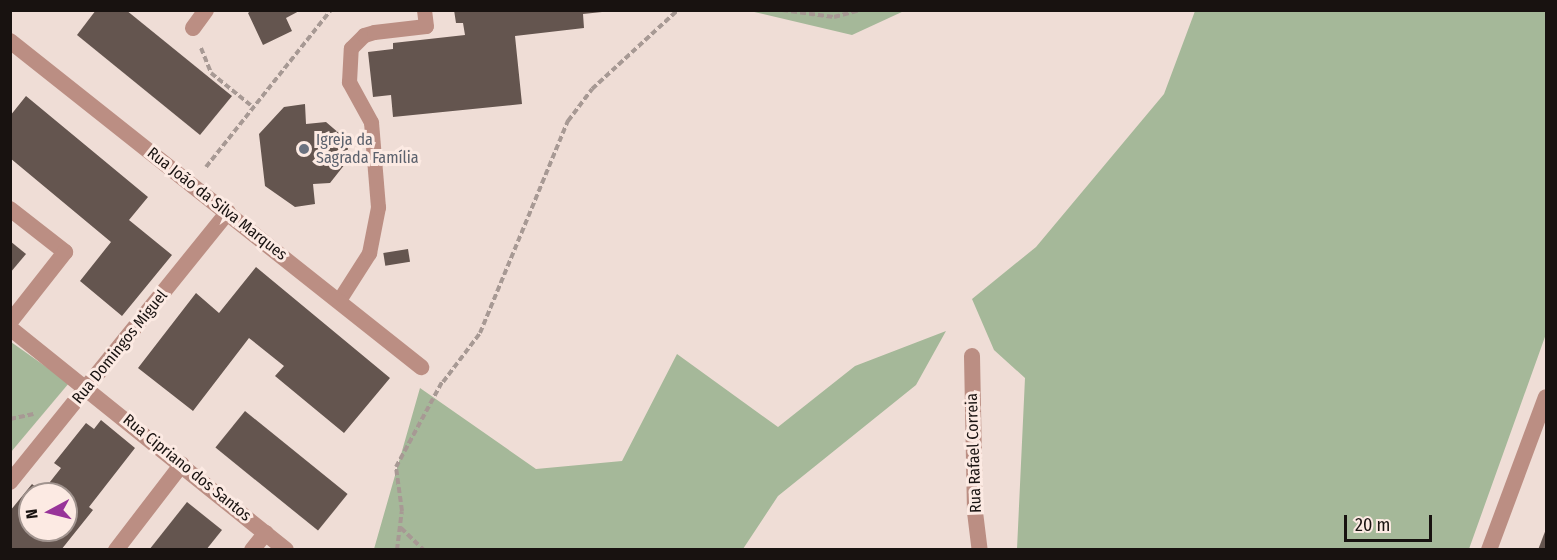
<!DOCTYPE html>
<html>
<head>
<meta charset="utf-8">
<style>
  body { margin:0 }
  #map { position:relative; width:1557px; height:560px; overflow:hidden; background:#efddd6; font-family:"Fira Sans Condensed",sans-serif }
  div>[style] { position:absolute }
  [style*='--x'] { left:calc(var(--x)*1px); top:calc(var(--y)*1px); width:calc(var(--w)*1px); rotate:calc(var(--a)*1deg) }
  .green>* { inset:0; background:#a5b899 }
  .building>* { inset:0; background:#64554f; transform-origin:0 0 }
  .path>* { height:4px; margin-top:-2px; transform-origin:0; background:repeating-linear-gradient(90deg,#a79994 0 6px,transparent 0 9px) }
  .service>* { height:15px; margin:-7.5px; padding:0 7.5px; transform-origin:7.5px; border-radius:7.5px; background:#bb8e83 }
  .pedestrian>* { height:16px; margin:-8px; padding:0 8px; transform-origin:8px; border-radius:8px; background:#bb8e83 }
  .minor>* { height:16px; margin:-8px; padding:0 8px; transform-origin:8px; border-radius:8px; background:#bb8e83 }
  .dots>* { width:16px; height:16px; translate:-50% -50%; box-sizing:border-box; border:3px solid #fceae3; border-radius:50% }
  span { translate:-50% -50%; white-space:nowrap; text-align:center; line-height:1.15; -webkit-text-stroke:6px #fceae3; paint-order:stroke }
  .worship-label { font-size:16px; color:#5b616d }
  .left { translate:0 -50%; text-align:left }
  .street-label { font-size:16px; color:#181210 }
  .frame { position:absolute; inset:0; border:12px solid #181210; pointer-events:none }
  .north { position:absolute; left:18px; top:482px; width:60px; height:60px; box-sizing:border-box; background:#fceae3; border:2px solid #a1948f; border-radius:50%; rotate:263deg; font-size:16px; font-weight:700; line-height:24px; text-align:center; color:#181210 }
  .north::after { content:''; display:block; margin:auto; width:21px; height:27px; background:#983499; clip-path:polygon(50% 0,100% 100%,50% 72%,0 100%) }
  .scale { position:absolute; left:1344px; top:515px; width:88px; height:27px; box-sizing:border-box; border:3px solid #181210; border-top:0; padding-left:8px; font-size:18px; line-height:21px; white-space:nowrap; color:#181210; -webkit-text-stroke:4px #fceae3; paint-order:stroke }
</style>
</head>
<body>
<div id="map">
  <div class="green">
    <i style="clip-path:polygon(750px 11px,904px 10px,904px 11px,852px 35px)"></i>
    <i style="clip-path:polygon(1195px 11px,1546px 11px,1546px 334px,1469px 549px,1017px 549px,1025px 378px,994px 350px,972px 299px,1036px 247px,1164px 94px)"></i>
    <i style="clip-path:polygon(946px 331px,916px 385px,778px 496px,743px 549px,374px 549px,420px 388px,536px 469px,622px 461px,677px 354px,778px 427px,855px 366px)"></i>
    <i style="clip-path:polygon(11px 342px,69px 383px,11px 452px)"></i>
  </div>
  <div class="building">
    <i style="clip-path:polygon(96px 10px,126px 10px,232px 96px,200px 135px,77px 35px)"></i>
    <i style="clip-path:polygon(252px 10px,301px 10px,286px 18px,292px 31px,263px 45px,248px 13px)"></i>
    <i style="clip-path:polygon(454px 10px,602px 10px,602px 12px,583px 14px,584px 28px,515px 36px,522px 104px,393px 117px,391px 95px,373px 97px,368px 52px,393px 49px,393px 43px,465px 35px,463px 23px,456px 23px)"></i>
    <i style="clip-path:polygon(26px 96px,148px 197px,129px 220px,172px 255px,122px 316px,80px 281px,111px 242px,10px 158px,10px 116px)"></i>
    <i style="clip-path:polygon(305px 104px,306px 124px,326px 122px,347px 140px,349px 159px,330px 183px,313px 184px,315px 204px,295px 207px,265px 186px,259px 134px,284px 107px)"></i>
    <i style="clip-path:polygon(10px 241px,26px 254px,10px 273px)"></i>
    <i style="left:408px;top:249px;width:13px;height:25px;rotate:81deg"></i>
    <i style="clip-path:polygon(256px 267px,390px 378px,344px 433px,275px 376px,284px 366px,249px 338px,193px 411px,138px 368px,196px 293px,219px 313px)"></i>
    <i style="left:245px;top:411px;width:132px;height:47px;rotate:39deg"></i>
    <i style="clip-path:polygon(evenodd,101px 420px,135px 448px,89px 507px,93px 510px,61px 550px,10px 550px,10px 511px,32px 484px,42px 492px,61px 468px,54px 463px,86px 423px,94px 429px,101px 420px,30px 494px,66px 494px,66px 530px,30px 530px,30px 494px)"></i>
    <i style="clip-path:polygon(187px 502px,222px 530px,206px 550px,149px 550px)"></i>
    <i style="clip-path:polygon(1546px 529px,1546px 550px,1538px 550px)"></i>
  </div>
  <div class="path">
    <i style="--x:782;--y:10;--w:52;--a:7.7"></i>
    <i style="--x:834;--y:17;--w:27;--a:-15"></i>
    <i style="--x:201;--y:48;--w:27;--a:68"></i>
    <i style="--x:211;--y:73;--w:54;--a:39"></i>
    <i style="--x:206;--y:167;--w:201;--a:-51.5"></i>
    <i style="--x:443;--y:382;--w:61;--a:-52.9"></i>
    <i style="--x:480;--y:333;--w:230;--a:-67.5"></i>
    <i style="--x:568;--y:121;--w:40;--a:-53"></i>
    <i style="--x:592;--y:89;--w:117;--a:-42.6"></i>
    <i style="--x:10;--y:419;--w:24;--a:-12"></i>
    <i style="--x:401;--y:528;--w:32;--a:44"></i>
    <i style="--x:397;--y:550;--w:39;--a:-83"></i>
    <i style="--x:402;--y:511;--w:44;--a:-97.8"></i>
    <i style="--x:396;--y:467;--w:97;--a:-61.6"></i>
  </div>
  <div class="service">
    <i style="--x:339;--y:300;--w:56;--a:-57.4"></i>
    <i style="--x:369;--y:253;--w:47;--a:-78.9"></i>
    <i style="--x:378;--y:207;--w:85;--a:-94.7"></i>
    <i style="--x:371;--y:122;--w:46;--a:-118.8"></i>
    <i style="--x:349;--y:82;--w:34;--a:-87"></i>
    <i style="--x:351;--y:48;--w:18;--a:-45"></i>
    <i style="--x:364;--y:35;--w:10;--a:-17"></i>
    <i style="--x:374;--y:32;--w:52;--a:-6.6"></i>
    <i style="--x:426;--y:26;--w:16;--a:-97"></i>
  </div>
  <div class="pedestrian">
    <i style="--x:116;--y:550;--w:108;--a:-52.5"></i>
  </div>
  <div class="minor">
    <i style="--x:193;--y:28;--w:22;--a:-54"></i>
    <i style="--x:10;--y:41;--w:525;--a:38.42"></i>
    <i style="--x:10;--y:209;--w:70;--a:38"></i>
    <i style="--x:65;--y:252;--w:89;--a:128.2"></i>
    <i style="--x:10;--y:328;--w:354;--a:38.8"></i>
    <i style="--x:972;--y:356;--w:156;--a:88.9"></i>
    <i style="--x:975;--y:512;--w:38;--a:83"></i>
    <i style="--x:10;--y:482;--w:347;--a:-51.1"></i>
    <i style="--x:252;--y:550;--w:22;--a:-51"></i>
    <i style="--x:1489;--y:550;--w:163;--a:-69.6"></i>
  </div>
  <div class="dots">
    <i style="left:304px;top:149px;background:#6b7280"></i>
  </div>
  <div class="worship-label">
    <span class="left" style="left:316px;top:149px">Igreja da<br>Sagrada Família</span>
  </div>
  <div class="street-label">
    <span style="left:217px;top:204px;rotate:38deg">Rua João da Silva Marques</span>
    <span style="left:120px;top:347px;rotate:-51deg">Rua Domingos Miguel</span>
    <span style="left:974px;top:453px;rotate:-92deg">Rua Rafael Correia</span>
    <span style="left:187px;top:468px;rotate:39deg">Rua Cipriano dos Santos</span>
  </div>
  <div class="frame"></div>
  <div class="north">N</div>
  <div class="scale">20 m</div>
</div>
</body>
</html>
